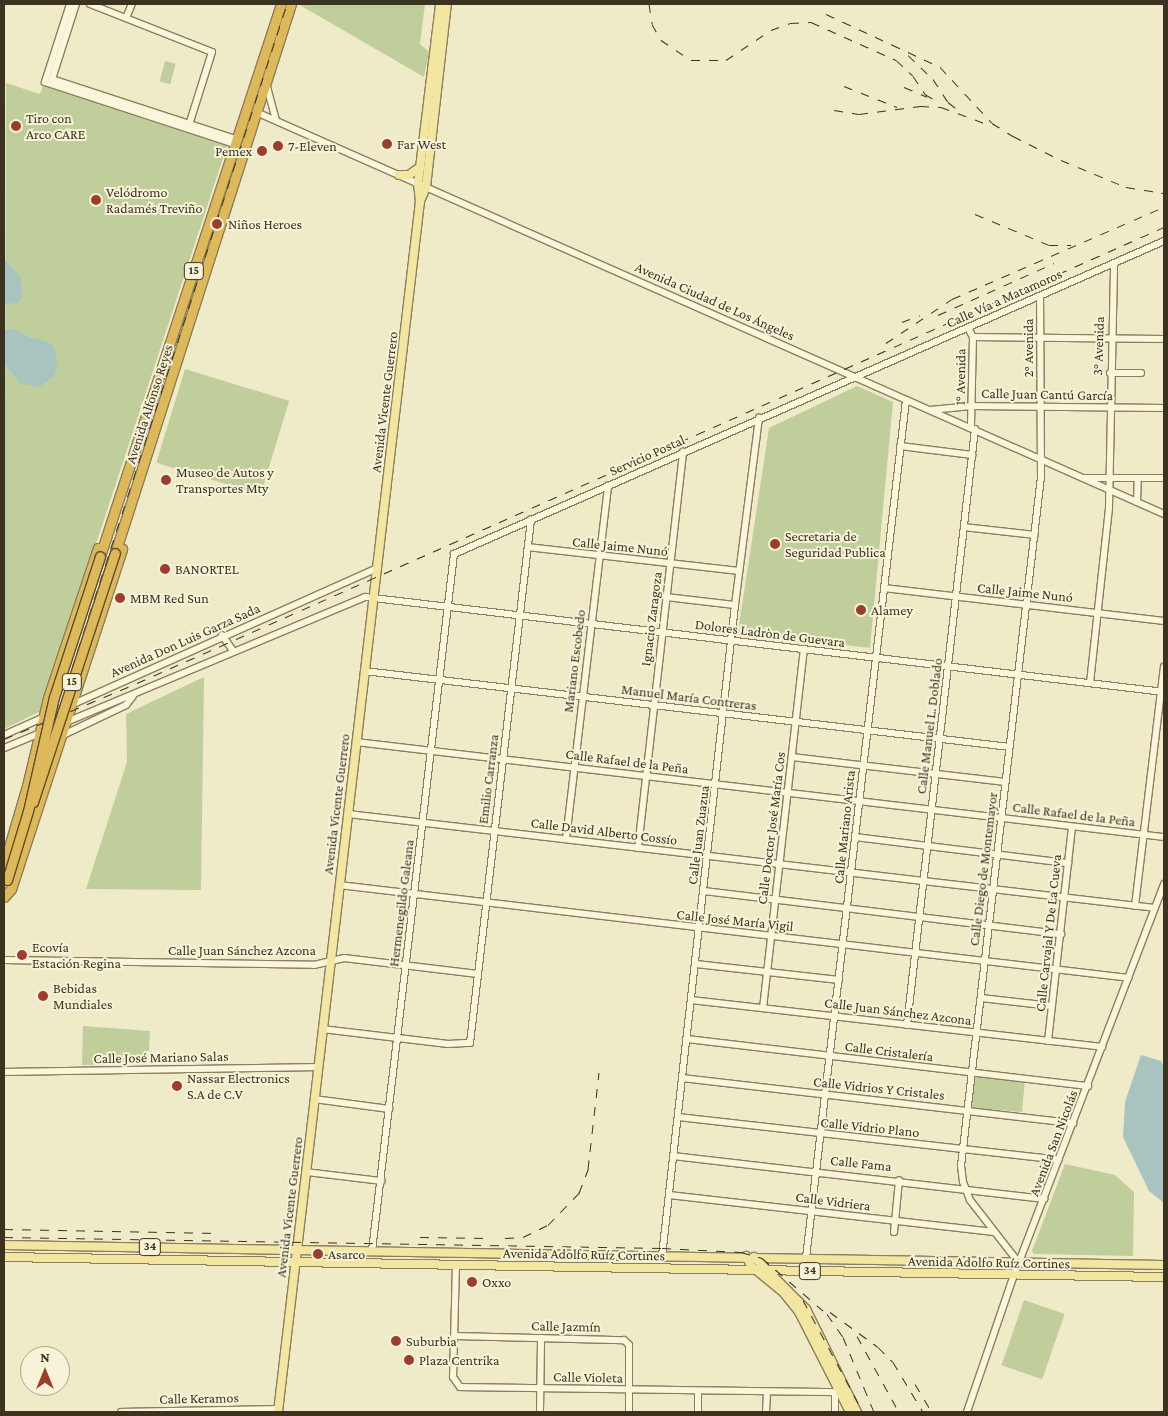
<!DOCTYPE html>
<html>
<head>
<meta charset="utf-8">
<style>
  body { margin:0 }
  #map { position:relative; width:1168px; height:1416px; overflow:hidden; background:#efeac8; font-family:"Crimson Pro",serif }
  div>[style] { position:absolute }
  [style*='--x'] { left:calc(var(--x)*1px); top:calc(var(--y)*1px); width:calc(var(--w)*1px); rotate:calc(var(--a)*1deg) }
  .green>* { inset:0; background:#c0ce9c; transform-origin:0 0 }
  .water>* { inset:0; background:#a9c3c0 }
  .roads { filter:drop-shadow(1px 0 #8c7e5d) drop-shadow(-1px 0 #8c7e5d) drop-shadow(0 1px #8c7e5d) drop-shadow(0 -1px #8c7e5d) }
  .minor>* { height:6px; margin:-3px; padding:0 3px; transform-origin:3px; border-radius:3px; background:#f9f6dc }
  .major>* { height:8px; margin:-4px; padding:0 4px; transform-origin:4px; border-radius:4px; background:#f2e6a1 }
  .highway>* { height:9px; margin:-4.5px; padding:0 4.5px; transform-origin:4.5px; border-radius:4.5px; background:#deb95a }
  .rail>* { height:1px; margin-top:-0.5px; transform-origin:0; background:repeating-linear-gradient(90deg,#3c3220 0 9px,transparent 0 18px) }
  .bridges { filter:drop-shadow(1px 0 #5a4b31) drop-shadow(-1px 0 #5a4b31) drop-shadow(0 1px #5a4b31) drop-shadow(0 -1px #5a4b31) }
  .highway-bridge>* { height:9px; margin:-4.5px; padding:0 4.5px; transform-origin:4.5px; border-radius:4.5px; background:#deb95a }
  .dots>* { width:14px; height:14px; translate:-50% -50%; box-sizing:border-box; border:2px solid #f6f3d8; border-radius:50% }
  span { translate:-50% -50%; white-space:nowrap; text-align:center; line-height:1.15; -webkit-text-stroke:4px #f6f3d8; paint-order:stroke }
  .shield-label span { padding:1px 4px; background:#f6f3d8; border:1px solid; border-radius:4px; -webkit-text-stroke-width:0 }
  .shield-label { font-size:12px; color:#3c3220; font-weight:700 }
  .poi-label { font-size:14px; color:#3c3220 }
  .left { translate:0 -50%; text-align:left }
  .right { translate:-100% -50%; text-align:right }
  .street-label { font-size:14px; color:#3c3220 }
  .frame { position:absolute; inset:0; border:5px solid #3c3220; pointer-events:none }
  .north { position:absolute; left:20px; top:1346px; width:50px; height:50px; box-sizing:border-box; background:#f6f3d8; border:1px solid #aca68e; border-radius:50%; rotate:0deg; font-size:14px; font-weight:700; line-height:20px; text-align:center; color:#3c3220 }
  .north::after { content:''; display:block; margin:auto; width:18px; height:22px; background:#9c3e2c; clip-path:polygon(50% 0,100% 100%,50% 72%,0 100%) }
</style>
</head>
<body>
<div id="map">
  <div class="green">
    <i style="clip-path:polygon(298px 4px,425px 4px,420px 44px,429px 52px,424px 77px)"></i>
    <i style="left:165px;top:61px;width:11px;height:21px;rotate:15deg"></i>
    <i style="clip-path:polygon(6px 83px,40px 94px,43px 86px,227px 146px,41px 711px,4px 729px)"></i>
    <i style="left:185px;top:369px;width:109px;height:98px;rotate:17deg"></i>
    <i style="clip-path:polygon(857px 386px,893px 402px,870px 648px,738px 632px,769px 428px)"></i>
    <i style="clip-path:polygon(204px 677px,201px 890px,86px 889px,127px 762px,126px 714px)"></i>
    <i style="clip-path:polygon(83px 1026px,150px 1031px,148px 1063px,82px 1065px)"></i>
    <i style="clip-path:polygon(978px 1075px,1025px 1080px,1022px 1112px,974px 1108px,971px 1105px,974px 1077px)"></i>
    <i style="clip-path:polygon(1065px 1164px,1115px 1175px,1134px 1192px,1133px 1256px,1034px 1254px,1032px 1251px)"></i>
    <i style="left:1024px;top:1300px;width:43px;height:69px;rotate:19deg"></i>
  </div>
  <div class="water">
    <i style="clip-path:polygon(4px 259px,20px 276px,22px 298px,18px 303px,4px 304px)"></i>
    <i style="clip-path:polygon(14px 329px,31px 338px,45px 341px,53px 346px,56px 353px,57px 369px,54px 376px,40px 387px,20px 383px,4px 363px,4px 330px)"></i>
    <i style="clip-path:polygon(1141px 1055px,1161px 1061px,1164px 1067px,1164px 1203px,1149px 1191px,1123px 1137px,1125px 1102px)"></i>
  </div>
  <div class="roads">
    <div class="minor">
      <i style="--x:70;--y:4;--w:82;--a:107.8"></i>
      <i style="--x:45;--y:82;--w:200;--a:18.1"></i>
      <i style="--x:76;--y:4;--w:79;--a:107.7"></i>
      <i style="--x:52;--y:79;--w:194;--a:18.1"></i>
      <i style="--x:90;--y:4;--w:131;--a:21.5"></i>
      <i style="--x:212;--y:52;--w:80;--a:107.5"></i>
      <i style="--x:126;--y:18;--w:15;--a:-67"></i>
      <i style="--x:266;--y:83;--w:38;--a:75"></i>
      <i style="--x:256;--y:112;--w:993;--a:23.88"></i>
      <i style="--x:968;--y:328;--w:10;--a:61"></i>
      <i style="--x:973;--y:337;--w:91;--a:91.3"></i>
      <i style="--x:973;--y:337;--w:191;--a:0.6"></i>
      <i style="--x:1110;--y:373;--w:31;--a:0"></i>
      <i style="--x:930;--y:410;--w:42;--a:-5.4"></i>
      <i style="--x:972;--y:406;--w:192;--a:0.6"></i>
      <i style="--x:900;--y:446;--w:73;--a:7.1"></i>
      <i style="--x:1083;--y:478;--w:81;--a:0"></i>
      <i style="--x:1137;--y:502;--w:24;--a:-88"></i>
      <i style="--x:964;--y:527;--w:71;--a:6.4"></i>
      <i style="--x:528;--y:547;--w:212;--a:6.5"></i>
      <i style="--x:884;--y:588;--w:282;--a:6.7"></i>
      <i style="--x:666;--y:597;--w:69;--a:6.6"></i>
      <i style="--x:222;--y:635;--w:19;--a:55"></i>
      <i style="--x:364;--y:671;--w:650;--a:6.71"></i>
      <i style="--x:1090;--y:683;--w:177;--a:-83.8"></i>
      <i style="--x:1109;--y:507;--w:243;--a:-88.8"></i>
      <i style="--x:4;--y:735;--w:409;--a:-24.1"></i>
      <i style="--x:61;--y:736;--w:72;--a:-25.5"></i>
      <i style="--x:126;--y:705;--w:11;--a:-52"></i>
      <i style="--x:356;--y:742;--w:814;--a:6.71"></i>
      <i style="--x:4;--y:748;--w:391;--a:-22.7"></i>
      <i style="--x:365;--y:597;--w:805;--a:6.78"></i>
      <i style="--x:792;--y:757;--w:215;--a:6.7"></i>
      <i style="--x:348;--y:814;--w:812;--a:6.64"></i>
      <i style="--x:855;--y:837;--w:215;--a:7"></i>
      <i style="--x:566;--y:839;--w:356;--a:-83.2"></i>
      <i style="--x:638;--y:848;--w:399;--a:-83.5"></i>
      <i style="--x:339;--y:885;--w:795;--a:6.71"></i>
      <i style="--x:704;--y:891;--w:360;--a:6.9"></i>
      <i style="--x:1135;--y:906;--w:241;--a:-83.1"></i>
      <i style="--x:4;--y:960;--w:310;--a:0.9"></i>
      <i style="--x:314;--y:965;--w:31;--a:-13"></i>
      <i style="--x:344;--y:958;--w:135;--a:6.8"></i>
      <i style="--x:696;--y:964;--w:144;--a:6.4"></i>
      <i style="--x:981;--y:998;--w:71;--a:6.4"></i>
      <i style="--x:691;--y:1000;--w:414;--a:6.5"></i>
      <i style="--x:763;--y:1008;--w:360;--a:-83.5"></i>
      <i style="--x:907;--y:1025;--w:600;--a:-83.49"></i>
      <i style="--x:322;--y:1029;--w:127;--a:6.8"></i>
      <i style="--x:448;--y:1044;--w:22;--a:-3"></i>
      <i style="--x:470;--y:1043;--w:527;--a:-83.35"></i>
      <i style="--x:687;--y:1039;--w:404;--a:6.7"></i>
      <i style="--x:1048;--y:1041;--w:215;--a:-83.6"></i>
      <i style="--x:4;--y:1072;--w:314;--a:-0.9"></i>
      <i style="--x:682;--y:1078;--w:394;--a:6.6"></i>
      <i style="--x:314;--y:1099;--w:76;--a:7.6"></i>
      <i style="--x:678;--y:1117;--w:383;--a:6.4"></i>
      <i style="--x:673;--y:1156;--w:374;--a:6.6"></i>
      <i style="--x:306;--y:1172;--w:76;--a:6.8"></i>
      <i style="--x:669;--y:1195;--w:327;--a:6.5"></i>
      <i style="--x:894;--y:1232;--w:52;--a:-84.5"></i>
      <i style="--x:372;--y:1251;--w:702;--a:-83.29"></i>
      <i style="--x:454;--y:554;--w:776;--a:-23.79"></i>
      <i style="--x:662;--y:1256;--w:655;--a:-83.6"></i>
      <i style="--x:735;--y:605;--w:189;--a:-82.7"></i>
      <i style="--x:806;--y:1258;--w:864;--a:-83.35"></i>
      <i style="--x:1019;--y:1263;--w:80;--a:-127.9"></i>
      <i style="--x:970;--y:1200;--w:19;--a:-111"></i>
      <i style="--x:963;--y:1182;--w:16;--a:-97"></i>
      <i style="--x:961;--y:1166;--w:694;--a:-83.38"></i>
      <i style="--x:1041;--y:477;--w:181;--a:-90.3"></i>
      <i style="--x:456;--y:1264;--w:113;--a:91.5"></i>
      <i style="--x:453;--y:1377;--w:12;--a:55"></i>
      <i style="--x:460;--y:1387;--w:380;--a:0.8"></i>
      <i style="--x:455;--y:1336;--w:169;--a:1.4"></i>
      <i style="--x:624;--y:1340;--w:7;--a:45"></i>
      <i style="--x:629;--y:1345;--w:67;--a:90"></i>
      <i style="--x:121;--y:1412;--w:157;--a:-1.1"></i>
      <i style="--x:540;--y:1412;--w:74;--a:-89.2"></i>
      <i style="--x:698;--y:1412;--w:20;--a:-90"></i>
      <i style="--x:766;--y:1412;--w:20;--a:-87"></i>
      <i style="--x:835;--y:1412;--w:19;--a:-90"></i>
      <i style="--x:967;--y:1412;--w:145;--a:-71.1"></i>
      <i style="--x:1014;--y:1275;--w:419;--a:-69"></i>
    </div>
    <div class="major">
      <i style="--x:399;--y:175;--w:10;--a:0"></i>
      <i style="--x:409;--y:175;--w:14;--a:-36"></i>
      <i style="--x:421;--y:199;--w:13;--a:-67"></i>
      <i style="--x:426;--y:187;--w:184;--a:-83.5"></i>
      <i style="--x:4;--y:1245;--w:1160;--a:0.99"></i>
      <i style="--x:746;--y:1256;--w:11;--a:63"></i>
      <i style="--x:751;--y:1266;--w:41;--a:39.1"></i>
      <i style="--x:783;--y:1292;--w:26;--a:51"></i>
      <i style="--x:799;--y:1312;--w:112;--a:63"></i>
      <i style="--x:4;--y:1257;--w:1160;--a:0.99"></i>
      <i style="--x:754;--y:1257;--w:74;--a:45"></i>
      <i style="--x:806;--y:1309;--w:115;--a:63.7"></i>
      <i style="--x:278;--y:1412;--w:1218;--a:-83.31"></i>
      <i style="--x:420;--y:202;--w:18;--a:-96"></i>
      <i style="--x:418;--y:184;--w:181;--a:-83"></i>
    </div>
    <div class="highway">
      <i style="--x:115;--y:553;--w:577;--a:-72.23"></i>
      <i style="--x:100;--y:556;--w:581;--a:-71.85"></i>
      <i style="--x:4;--y:864;--w:81;--a:-73.6"></i>
      <i style="--x:27;--y:786;--w:90;--a:-76.6"></i>
      <i style="--x:48;--y:698;--w:158;--a:-71.6"></i>
      <i style="--x:4;--y:897;--w:11;--a:-49"></i>
      <i style="--x:11;--y:889;--w:358;--a:-71.9"></i>
    </div>
  </div>
  <div class="rail">
    <i style="--x:649;--y:4;--w:20;--a:81"></i>
    <i style="--x:652;--y:24;--w:18;--a:61"></i>
    <i style="--x:661;--y:40;--w:36;--a:34"></i>
    <i style="--x:691;--y:60;--w:35;--a:0"></i>
    <i style="--x:726;--y:60;--w:54;--a:-33.7"></i>
    <i style="--x:771;--y:30;--w:20;--a:-20"></i>
    <i style="--x:790;--y:23;--w:21;--a:-3"></i>
    <i style="--x:811;--y:22;--w:93;--a:24.1"></i>
    <i style="--x:896;--y:60;--w:23;--a:43"></i>
    <i style="--x:913;--y:76;--w:22;--a:56"></i>
    <i style="--x:925;--y:94;--w:13;--a:32"></i>
    <i style="--x:826;--y:14;--w:126;--a:24.9"></i>
    <i style="--x:940;--y:67;--w:76;--a:47.1"></i>
    <i style="--x:992;--y:123;--w:25;--a:32"></i>
    <i style="--x:1013;--y:136;--w:54;--a:26.6"></i>
    <i style="--x:1061;--y:160;--w:70;--a:22.6"></i>
    <i style="--x:1126;--y:187;--w:38;--a:9"></i>
    <i style="--x:908;--y:55;--w:35;--a:44"></i>
    <i style="--x:933;--y:79;--w:27;--a:57"></i>
    <i style="--x:948;--y:102;--w:13;--a:39"></i>
    <i style="--x:844;--y:86;--w:57;--a:21.6"></i>
    <i style="--x:904;--y:87;--w:25;--a:23"></i>
    <i style="--x:834;--y:110;--w:25;--a:9"></i>
    <i style="--x:859;--y:114;--w:62;--a:-7.5"></i>
    <i style="--x:920;--y:106;--w:21;--a:3"></i>
    <i style="--x:941;--y:107;--w:54;--a:20.4"></i>
    <i style="--x:975;--y:214;--w:80;--a:22.7"></i>
    <i style="--x:1049;--y:245;--w:22;--a:0"></i>
    <i style="--x:938;--y:315;--w:127;--a:-24.1"></i>
    <i style="--x:902;--y:322;--w:19;--a:-21"></i>
    <i style="--x:886;--y:343;--w:79;--a:-33.7"></i>
    <i style="--x:952;--y:299;--w:231;--a:-23.5"></i>
    <i style="--x:72;--y:668;--w:698;--a:-72.06"></i>
    <i style="--x:4;--y:739;--w:144;--a:-22.8"></i>
    <i style="--x:137;--y:683;--w:1124;--a:-23.94"></i>
    <i style="--x:4;--y:1229;--w:214;--a:1.1"></i>
    <i style="--x:4;--y:1237;--w:658;--a:0.96"></i>
    <i style="--x:662;--y:1248;--w:79;--a:2.9"></i>
    <i style="--x:741;--y:1252;--w:22;--a:16"></i>
    <i style="--x:762;--y:1258;--w:86;--a:40.7"></i>
    <i style="--x:827;--y:1314;--w:28;--a:55"></i>
    <i style="--x:843;--y:1337;--w:81;--a:67.5"></i>
    <i style="--x:420;--y:1237;--w:67;--a:0.9"></i>
    <i style="--x:505;--y:1238;--w:18;--a:-3"></i>
    <i style="--x:523;--y:1237;--w:28;--a:-26"></i>
    <i style="--x:548;--y:1225;--w:45;--a:-45.9"></i>
    <i style="--x:579;--y:1193;--w:26;--a:-69"></i>
    <i style="--x:588;--y:1169;--w:97;--a:-83.5"></i>
    <i style="--x:803;--y:1300;--w:127;--a:61.8"></i>
    <i style="--x:830;--y:1312;--w:59;--a:36.1"></i>
    <i style="--x:878;--y:1347;--w:21;--a:45"></i>
    <i style="--x:893;--y:1362;--w:58;--a:59"></i>
    <i style="--x:857;--y:1336;--w:87;--a:61.1"></i>
    <i style="--x:915;--y:1384;--w:33;--a:59"></i>
  </div>
  <div class="bridges">
    <div class="highway-bridge">
      <i style="--x:33;--y:802;--w:262;--a:-71.8"></i>
      <i style="--x:7;--y:880;--w:72;--a:-73.1"></i>
      <i style="--x:28;--y:811;--w:117;--a:-77.2"></i>
      <i style="--x:54;--y:697;--w:148;--a:-71.9"></i>
    </div>
  </div>
  <div class="dots">
    <i style="left:16px;top:126px;background:#9c3e2c"></i>
    <i style="left:387px;top:144px;background:#9c3e2c"></i>
    <i style="left:278px;top:146px;background:#9c3e2c"></i>
    <i style="left:262px;top:151px;background:#9c3e2c"></i>
    <i style="left:96px;top:200px;background:#9c3e2c"></i>
    <i style="left:217px;top:224px;background:#9c3e2c"></i>
    <i style="left:166px;top:480px;background:#9c3e2c"></i>
    <i style="left:775px;top:544px;background:#9c3e2c"></i>
    <i style="left:165px;top:569px;background:#9c3e2c"></i>
    <i style="left:120px;top:598px;background:#9c3e2c"></i>
    <i style="left:861px;top:610px;background:#9c3e2c"></i>
    <i style="left:22px;top:955px;background:#9c3e2c"></i>
    <i style="left:43px;top:996px;background:#9c3e2c"></i>
    <i style="left:177px;top:1086px;background:#9c3e2c"></i>
    <i style="left:318px;top:1254px;background:#9c3e2c"></i>
    <i style="left:472px;top:1282px;background:#9c3e2c"></i>
    <i style="left:396px;top:1341px;background:#9c3e2c"></i>
    <i style="left:409px;top:1360px;background:#9c3e2c"></i>
  </div>
  <div class="shield-label">
    <span style="left:194px;top:271px">15</span>
    <span style="left:72px;top:682px">15</span>
    <span style="left:150px;top:1247px">34</span>
    <span style="left:810px;top:1271px">34</span>
  </div>
  <div class="poi-label">
    <span class="left" style="left:26px;top:126px">Tiro con<br>Arco CARE</span>
    <span class="left" style="left:397px;top:144px">Far West</span>
    <span class="left" style="left:288px;top:146px">7-Eleven</span>
    <span class="right" style="left:252px;top:151px">Pemex</span>
    <span class="left" style="left:106px;top:200px">Velódromo<br>Radamés Treviño</span>
    <span class="left" style="left:228px;top:224px">Niños Heroes</span>
    <span class="left" style="left:176px;top:480px">Museo de Autos y<br>Transportes Mty</span>
    <span class="left" style="left:785px;top:544px">Secretaria de<br>Seguridad Publica</span>
    <span class="left" style="left:175px;top:569px">BANORTEL</span>
    <span class="left" style="left:130px;top:598px">MBM Red Sun</span>
    <span class="left" style="left:871px;top:610px">Alamey</span>
    <span class="left" style="left:32px;top:955px">Ecovía<br>Estación Regina</span>
    <span class="left" style="left:53px;top:996px">Bebidas<br>Mundiales</span>
    <span class="left" style="left:187px;top:1086px">Nassar Electronics<br>S.A de C.V</span>
    <span class="left" style="left:328px;top:1254px">Asarco</span>
    <span class="left" style="left:482px;top:1282px">Oxxo</span>
    <span class="left" style="left:406px;top:1341px">Suburbia</span>
    <span class="left" style="left:419px;top:1360px">Plaza Centrika</span>
  </div>
  <div class="street-label">
    <span style="left:1004px;top:298px;rotate:-24deg">Calle Vía a Matamoros</span>
    <span style="left:715px;top:301px;rotate:24deg">Avenida Ciudad de Los Ángeles</span>
    <span style="left:1098px;top:346px;rotate:-88deg">3° Avenida</span>
    <span style="left:1028px;top:348px;rotate:-90deg">2° Avenida</span>
    <span style="left:960px;top:377px;rotate:-89deg">1° Avenida</span>
    <span style="left:1047px;top:394px;rotate:1deg">Calle Juan Cantú García</span>
    <span style="left:384px;top:402px;rotate:-83deg">Avenida Vicente Guerrero</span>
    <span style="left:149px;top:404px;rotate:-72deg">Avenida Alfonso Reyes</span>
    <span style="left:647px;top:455px;rotate:-24deg">Servicio Postal</span>
    <span style="left:620px;top:546px;rotate:6deg">Calle Jaime Nunó</span>
    <span style="left:1025px;top:592px;rotate:6deg">Calle Jaime Nunó</span>
    <span style="left:651px;top:619px;rotate:-83deg">Ignacio Zaragoza</span>
    <span style="left:770px;top:633px;rotate:7deg">Dolores Ladròn de Guevara</span>
    <span style="left:185px;top:640px;rotate:-24deg">Avenida Don Luis Garza Sada</span>
    <span style="left:574px;top:661px;rotate:-83deg">Mariano Escobedo</span>
    <span style="left:689px;top:697px;rotate:7deg">Manuel María Contreras</span>
    <span style="left:929px;top:726px;rotate:-83deg">Calle Manuel L. Doblado</span>
    <span style="left:627px;top:761px;rotate:7deg">Calle Rafael de la Peña</span>
    <span style="left:488px;top:779px;rotate:-83deg">Emilio Carranza</span>
    <span style="left:336px;top:804px;rotate:-83deg">Avenida Vicente Guerrero</span>
    <span style="left:1074px;top:814px;rotate:7deg">Calle Rafael de la Peña</span>
    <span style="left:844px;top:827px;rotate:-84deg">Calle Mariano Arista</span>
    <span style="left:771px;top:828px;rotate:-83deg">Calle Doctor José María Cos</span>
    <span style="left:604px;top:831px;rotate:7deg">Calle David Alberto Cossío</span>
    <span style="left:698px;top:835px;rotate:-83deg">Calle Juan Zuazua</span>
    <span style="left:983px;top:869px;rotate:-83deg">Calle Diego de Montemayor</span>
    <span style="left:401px;top:903px;rotate:-83deg">Hermenegildo Galeana</span>
    <span style="left:735px;top:920px;rotate:6deg">Calle José María Vigil</span>
    <span style="left:1048px;top:933px;rotate:-84deg">Calle Carvajal Y De La Cueva</span>
    <span style="left:242px;top:950px">Calle Juan Sánchez Azcona</span>
    <span style="left:898px;top:1011px;rotate:7deg">Calle Juan Sánchez Azcona</span>
    <span style="left:889px;top:1051px;rotate:7deg">Calle Cristalería</span>
    <span style="left:161px;top:1057px;rotate:-1deg">Calle José Mariano Salas</span>
    <span style="left:879px;top:1088px;rotate:6deg">Calle Vidrios Y Cristales</span>
    <span style="left:870px;top:1127px;rotate:6deg">Calle Vidrio Plano</span>
    <span style="left:1053px;top:1143px;rotate:-69deg">Avenida San Nicolás</span>
    <span style="left:861px;top:1163px;rotate:6deg">Calle Fama</span>
    <span style="left:833px;top:1201px;rotate:7deg">Calle Vidriera</span>
    <span style="left:289px;top:1207px;rotate:-83deg">Avenida Vicente Guerrero</span>
    <span style="left:584px;top:1254px;rotate:1deg">Avenida Adolfo Ruíz Cortines</span>
    <span style="left:989px;top:1262px;rotate:1deg">Avenida Adolfo Ruíz Cortines</span>
    <span style="left:566px;top:1326px;rotate:1deg">Calle Jazmín</span>
    <span style="left:588px;top:1377px;rotate:1deg">Calle Violeta</span>
    <span style="left:199px;top:1398px;rotate:-1deg">Calle Keramos</span>
  </div>
  <div class="frame"></div>
  <div class="north">N</div>
</div>
</body>
</html>
